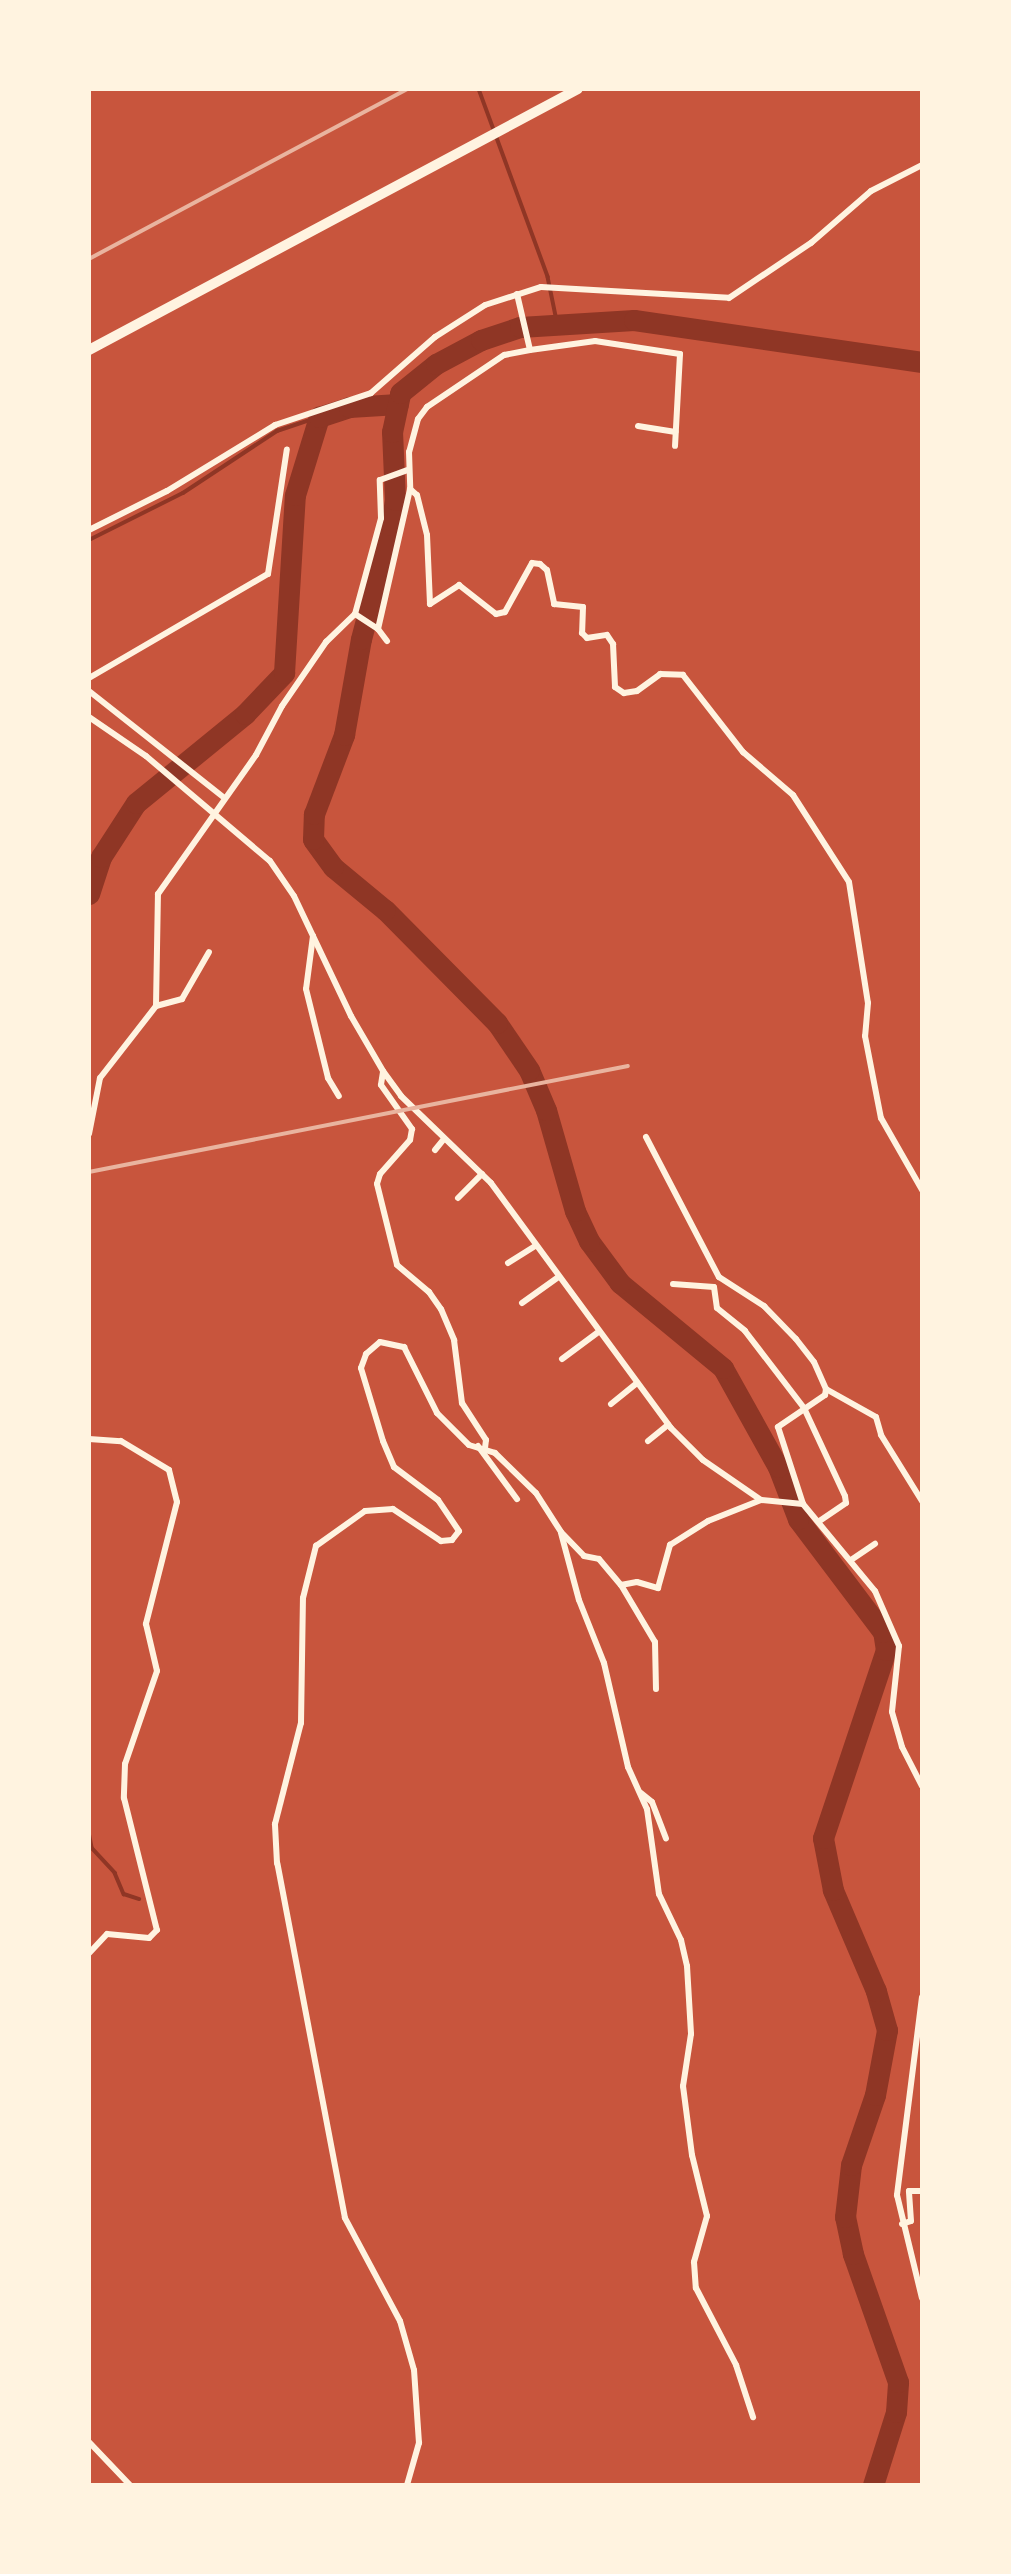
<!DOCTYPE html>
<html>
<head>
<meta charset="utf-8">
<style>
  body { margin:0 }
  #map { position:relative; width:1011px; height:2574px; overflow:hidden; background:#c8553d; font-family:"Open Sans",sans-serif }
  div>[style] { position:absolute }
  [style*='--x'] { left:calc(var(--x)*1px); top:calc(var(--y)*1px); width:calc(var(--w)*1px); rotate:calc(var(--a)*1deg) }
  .stream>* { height:3.5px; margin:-1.75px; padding:0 1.75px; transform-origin:1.75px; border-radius:1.75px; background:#8f3625 }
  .river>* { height:21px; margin:-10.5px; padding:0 10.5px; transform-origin:10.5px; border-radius:10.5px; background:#8f3625 }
  .minor>* { height:6px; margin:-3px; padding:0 3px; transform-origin:3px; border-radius:3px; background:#fff3e0 }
  .trunk>* { height:10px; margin:-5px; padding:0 5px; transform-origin:5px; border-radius:5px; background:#fff3e0 }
  .rail>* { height:3.5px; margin:-1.75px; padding:0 1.75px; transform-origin:1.75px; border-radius:1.75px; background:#e9b49f }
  span { translate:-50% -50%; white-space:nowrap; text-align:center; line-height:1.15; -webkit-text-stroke:5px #fff3e0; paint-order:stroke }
  .frame { position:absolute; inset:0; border:91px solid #fff3e0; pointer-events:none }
</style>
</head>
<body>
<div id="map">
  <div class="stream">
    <i style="--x:479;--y:89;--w:200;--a:69.8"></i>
    <i style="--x:548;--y:277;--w:45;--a:78.4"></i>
    <i style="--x:89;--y:540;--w:105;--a:-26.6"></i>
    <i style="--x:183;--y:493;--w:113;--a:-33.4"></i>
    <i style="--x:277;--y:431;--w:44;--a:-18.4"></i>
    <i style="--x:89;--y:1832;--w:16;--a:79"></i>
    <i style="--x:92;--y:1848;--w:34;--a:47"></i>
    <i style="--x:115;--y:1873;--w:23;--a:67"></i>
    <i style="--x:124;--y:1894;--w:16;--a:18"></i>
  </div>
  <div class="river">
    <i style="--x:89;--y:894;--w:39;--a:-72"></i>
    <i style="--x:101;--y:857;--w:64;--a:-57.1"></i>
    <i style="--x:136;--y:803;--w:141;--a:-39.2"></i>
    <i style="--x:245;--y:714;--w:57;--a:-46.4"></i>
    <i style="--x:284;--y:673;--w:178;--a:-86.5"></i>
    <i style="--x:295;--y:495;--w:82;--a:-72.9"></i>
    <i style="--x:319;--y:417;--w:32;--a:-18"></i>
    <i style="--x:349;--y:407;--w:49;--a:-3.5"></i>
    <i style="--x:873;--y:2485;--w:77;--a:-72.5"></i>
    <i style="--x:896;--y:2412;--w:30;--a:-86"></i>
    <i style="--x:898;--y:2382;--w:136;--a:-109.4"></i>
    <i style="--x:853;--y:2254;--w:38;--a:-102"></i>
    <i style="--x:845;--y:2217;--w:52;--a:-83.4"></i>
    <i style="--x:851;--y:2165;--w:74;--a:-71.1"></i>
    <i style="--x:875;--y:2095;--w:66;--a:-79.5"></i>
    <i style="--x:887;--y:2030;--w:41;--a:-105.8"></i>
    <i style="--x:876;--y:1991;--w:110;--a:-113.1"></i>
    <i style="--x:833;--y:1890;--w:53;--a:-100.9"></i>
    <i style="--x:823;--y:1838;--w:198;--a:-71.5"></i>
    <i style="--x:886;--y:1650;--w:18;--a:-99"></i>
    <i style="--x:883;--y:1632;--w:141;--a:-127"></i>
    <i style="--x:798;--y:1519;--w:56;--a:-111"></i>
    <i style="--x:778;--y:1467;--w:113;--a:-119.1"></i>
    <i style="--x:723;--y:1368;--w:134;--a:-140.5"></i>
    <i style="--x:620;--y:1283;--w:52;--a:-126.4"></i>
    <i style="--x:589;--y:1241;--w:33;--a:-115"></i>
    <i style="--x:575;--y:1211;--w:105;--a:-106"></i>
    <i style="--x:546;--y:1110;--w:43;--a:-113"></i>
    <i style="--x:529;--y:1070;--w:57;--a:-124.2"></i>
    <i style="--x:497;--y:1023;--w:159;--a:-134.7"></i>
    <i style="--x:385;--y:910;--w:67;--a:-140.4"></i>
    <i style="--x:333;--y:867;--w:34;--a:-126"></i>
    <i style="--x:313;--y:839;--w:25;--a:-88"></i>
    <i style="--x:314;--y:814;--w:85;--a:-69.2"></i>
    <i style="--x:344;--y:735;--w:97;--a:-80"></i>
    <i style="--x:361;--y:639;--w:118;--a:-75.3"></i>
    <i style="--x:391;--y:525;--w:25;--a:-81"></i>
    <i style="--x:395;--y:500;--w:68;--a:-92.5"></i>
    <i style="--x:392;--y:432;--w:40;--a:-78"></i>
    <i style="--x:400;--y:393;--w:46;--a:-38.9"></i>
    <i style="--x:436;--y:364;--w:51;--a:-28.1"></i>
    <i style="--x:481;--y:340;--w:41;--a:-18.4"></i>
    <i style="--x:520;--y:327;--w:114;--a:-3.5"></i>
    <i style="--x:634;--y:320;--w:291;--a:8.3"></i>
  </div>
  <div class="minor">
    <i style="--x:517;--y:294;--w:57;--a:76.9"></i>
    <i style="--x:530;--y:350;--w:26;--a:169"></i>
    <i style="--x:504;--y:355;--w:93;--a:146"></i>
    <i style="--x:427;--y:407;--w:15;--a:127"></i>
    <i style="--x:418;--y:419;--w:34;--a:105"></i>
    <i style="--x:409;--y:452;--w:37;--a:88"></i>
    <i style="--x:410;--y:489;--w:9;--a:41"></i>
    <i style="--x:417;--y:495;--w:41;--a:76"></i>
    <i style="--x:427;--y:535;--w:69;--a:87.5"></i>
    <i style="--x:430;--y:604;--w:35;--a:-33"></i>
    <i style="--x:459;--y:585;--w:47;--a:38.1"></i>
    <i style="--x:496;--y:614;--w:9;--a:-13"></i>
    <i style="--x:505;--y:612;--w:56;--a:-61.1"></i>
    <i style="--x:532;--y:563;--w:8;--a:7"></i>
    <i style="--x:540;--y:564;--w:9;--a:41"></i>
    <i style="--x:547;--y:570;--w:35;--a:78"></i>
    <i style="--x:554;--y:604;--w:29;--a:6"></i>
    <i style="--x:583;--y:607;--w:26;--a:92"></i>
    <i style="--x:582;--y:633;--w:7;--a:45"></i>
    <i style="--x:587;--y:638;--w:20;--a:-9"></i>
    <i style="--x:607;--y:635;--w:11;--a:56"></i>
    <i style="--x:613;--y:644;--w:43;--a:87.3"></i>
    <i style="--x:615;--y:687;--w:11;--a:34"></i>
    <i style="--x:624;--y:693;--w:13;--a:-9"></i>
    <i style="--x:637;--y:691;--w:29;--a:-36"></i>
    <i style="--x:660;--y:674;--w:23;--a:2"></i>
    <i style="--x:683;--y:675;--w:98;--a:52.1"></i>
    <i style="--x:743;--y:752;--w:66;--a:40.7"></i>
    <i style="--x:793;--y:795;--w:103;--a:57.2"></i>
    <i style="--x:849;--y:882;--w:122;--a:81.1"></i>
    <i style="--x:868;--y:1003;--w:33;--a:95"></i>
    <i style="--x:865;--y:1036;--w:84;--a:79"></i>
    <i style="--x:881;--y:1118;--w:83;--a:60.3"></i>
    <i style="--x:530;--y:350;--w:66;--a:-7.9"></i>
    <i style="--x:595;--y:341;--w:86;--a:8.7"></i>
    <i style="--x:680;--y:354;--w:92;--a:93.1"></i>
    <i style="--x:638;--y:426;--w:38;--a:9"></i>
    <i style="--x:89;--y:530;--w:87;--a:-26.6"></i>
    <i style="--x:167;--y:491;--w:127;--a:-31.4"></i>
    <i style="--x:275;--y:425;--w:101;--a:-18.4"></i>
    <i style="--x:371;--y:393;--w:85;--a:-41.2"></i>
    <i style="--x:435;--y:337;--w:59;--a:-32.6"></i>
    <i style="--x:485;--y:305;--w:59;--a:-17.8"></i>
    <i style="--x:541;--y:287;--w:188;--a:3.3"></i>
    <i style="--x:729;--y:298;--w:99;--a:-33.9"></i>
    <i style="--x:811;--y:243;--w:79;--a:-40.9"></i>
    <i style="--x:871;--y:191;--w:57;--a:-27"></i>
    <i style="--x:355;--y:614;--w:27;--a:33"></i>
    <i style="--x:378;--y:629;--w:15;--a:53"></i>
    <i style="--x:378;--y:629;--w:144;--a:-77.1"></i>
    <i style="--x:89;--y:678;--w:207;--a:-30.2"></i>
    <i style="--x:268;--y:574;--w:126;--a:-81.4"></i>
    <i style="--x:89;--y:691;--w:171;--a:38.3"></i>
    <i style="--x:89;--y:717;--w:69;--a:34.4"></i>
    <i style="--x:146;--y:756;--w:162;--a:40.3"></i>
    <i style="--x:270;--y:861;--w:42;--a:55.6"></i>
    <i style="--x:294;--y:896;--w:133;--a:64.6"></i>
    <i style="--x:351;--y:1016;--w:64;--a:59.8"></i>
    <i style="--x:383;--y:1071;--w:31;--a:54"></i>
    <i style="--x:401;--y:1096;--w:125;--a:44"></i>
    <i style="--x:491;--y:1183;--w:304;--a:53.7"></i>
    <i style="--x:671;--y:1428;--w:45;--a:45"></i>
    <i style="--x:703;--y:1460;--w:70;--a:34.6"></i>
    <i style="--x:761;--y:1500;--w:42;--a:5.4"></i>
    <i style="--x:803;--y:1504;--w:113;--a:50.4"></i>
    <i style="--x:875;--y:1591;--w:60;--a:66.4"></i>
    <i style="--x:899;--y:1646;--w:66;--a:96.1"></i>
    <i style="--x:892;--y:1712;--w:36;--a:74"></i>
    <i style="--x:902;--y:1747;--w:44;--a:62.9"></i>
    <i style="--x:313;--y:936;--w:53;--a:97.5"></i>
    <i style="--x:306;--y:989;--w:92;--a:76.1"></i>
    <i style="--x:328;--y:1078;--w:21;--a:59"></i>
    <i style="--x:156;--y:1006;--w:27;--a:-15"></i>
    <i style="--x:182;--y:999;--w:54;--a:-60.1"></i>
    <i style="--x:383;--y:1072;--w:13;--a:99"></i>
    <i style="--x:381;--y:1085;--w:54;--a:54.8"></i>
    <i style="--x:412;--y:1129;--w:11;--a:100"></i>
    <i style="--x:410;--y:1140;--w:45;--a:131.4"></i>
    <i style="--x:380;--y:1174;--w:10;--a:107"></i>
    <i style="--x:377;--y:1184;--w:83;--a:76.1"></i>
    <i style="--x:397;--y:1265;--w:42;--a:40.2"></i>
    <i style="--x:429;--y:1292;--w:21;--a:55"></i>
    <i style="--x:441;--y:1309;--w:34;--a:67"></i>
    <i style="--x:454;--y:1340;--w:64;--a:82.8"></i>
    <i style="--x:462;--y:1403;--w:44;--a:57"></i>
    <i style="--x:486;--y:1440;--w:8;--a:97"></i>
    <i style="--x:89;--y:1134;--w:57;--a:-78.9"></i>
    <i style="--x:100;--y:1078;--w:91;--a:-52.1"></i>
    <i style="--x:156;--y:1006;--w:112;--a:-89"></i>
    <i style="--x:158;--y:894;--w:170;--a:-54.8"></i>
    <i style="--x:256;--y:755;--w:55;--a:-62"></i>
    <i style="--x:282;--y:706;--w:78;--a:-55.5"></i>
    <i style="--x:326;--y:642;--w:40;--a:-44"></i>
    <i style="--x:355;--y:614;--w:99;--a:-74.8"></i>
    <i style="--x:381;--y:518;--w:38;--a:-92"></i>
    <i style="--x:380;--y:480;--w:29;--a:-20"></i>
    <i style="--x:646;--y:1137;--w:158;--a:62.5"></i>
    <i style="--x:719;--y:1277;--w:54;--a:32.8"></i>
    <i style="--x:764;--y:1306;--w:46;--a:45.9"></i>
    <i style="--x:796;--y:1339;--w:29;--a:52"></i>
    <i style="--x:814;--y:1362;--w:30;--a:66"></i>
    <i style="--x:826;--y:1389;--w:6;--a:99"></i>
    <i style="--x:825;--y:1395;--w:57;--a:145.8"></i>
    <i style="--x:778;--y:1427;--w:81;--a:72"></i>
    <i style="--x:435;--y:1150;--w:14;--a:-51"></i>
    <i style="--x:458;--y:1198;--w:34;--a:-45"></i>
    <i style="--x:508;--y:1263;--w:32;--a:-32"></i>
    <i style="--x:673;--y:1284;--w:41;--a:4.2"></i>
    <i style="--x:714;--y:1287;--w:21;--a:82"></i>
    <i style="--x:717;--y:1308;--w:36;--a:39"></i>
    <i style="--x:745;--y:1331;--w:97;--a:52.5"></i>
    <i style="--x:804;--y:1408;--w:97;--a:65"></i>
    <i style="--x:845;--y:1496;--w:7;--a:82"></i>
    <i style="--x:846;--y:1503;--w:32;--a:146"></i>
    <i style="--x:522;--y:1303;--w:43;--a:-35.5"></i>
    <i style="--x:562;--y:1359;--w:44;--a:-36.6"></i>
    <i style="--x:826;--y:1389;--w:57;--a:29.2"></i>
    <i style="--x:876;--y:1417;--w:19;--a:74"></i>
    <i style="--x:881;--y:1435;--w:78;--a:58.2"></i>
    <i style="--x:611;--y:1404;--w:32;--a:-39"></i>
    <i style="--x:89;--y:1439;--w:32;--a:4"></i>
    <i style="--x:121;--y:1441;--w:56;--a:31.1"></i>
    <i style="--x:169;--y:1470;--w:33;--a:76"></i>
    <i style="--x:177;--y:1502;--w:126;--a:104.3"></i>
    <i style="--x:146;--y:1624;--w:48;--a:76.8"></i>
    <i style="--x:157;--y:1671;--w:98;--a:109"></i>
    <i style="--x:125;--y:1764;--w:34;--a:92"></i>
    <i style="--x:124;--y:1798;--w:136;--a:76"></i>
    <i style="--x:157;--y:1930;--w:11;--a:135"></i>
    <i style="--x:149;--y:1938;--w:42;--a:-174.6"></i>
    <i style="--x:107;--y:1934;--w:26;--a:133"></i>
    <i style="--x:648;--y:1441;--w:26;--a:-39"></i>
    <i style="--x:478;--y:1446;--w:66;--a:53.7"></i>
    <i style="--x:561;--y:1533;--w:69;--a:75"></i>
    <i style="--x:579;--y:1600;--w:68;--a:68.4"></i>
    <i style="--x:604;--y:1663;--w:107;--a:77"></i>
    <i style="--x:628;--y:1767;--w:46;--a:65.7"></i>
    <i style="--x:647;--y:1809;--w:86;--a:82"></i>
    <i style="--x:659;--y:1894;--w:51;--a:64.4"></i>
    <i style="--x:681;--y:1940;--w:27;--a:77"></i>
    <i style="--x:687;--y:1966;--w:68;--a:86.6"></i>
    <i style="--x:691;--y:2034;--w:53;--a:98.7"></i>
    <i style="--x:683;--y:2086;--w:70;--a:82.6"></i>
    <i style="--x:692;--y:2155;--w:63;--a:76.2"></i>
    <i style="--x:707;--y:2216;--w:48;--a:105.8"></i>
    <i style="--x:694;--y:2262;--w:26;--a:86"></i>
    <i style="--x:696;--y:2288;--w:87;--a:62.5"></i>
    <i style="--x:736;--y:2365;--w:55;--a:71.9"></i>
    <i style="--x:851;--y:1560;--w:29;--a:-34"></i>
    <i style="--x:621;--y:1585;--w:16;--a:-11"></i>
    <i style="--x:637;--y:1582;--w:22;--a:16"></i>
    <i style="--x:658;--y:1588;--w:45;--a:-74.4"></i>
    <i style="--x:670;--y:1545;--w:45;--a:-32.3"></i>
    <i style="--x:708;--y:1521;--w:57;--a:-21.6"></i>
    <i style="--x:641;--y:1793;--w:14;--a:39"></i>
    <i style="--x:652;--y:1802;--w:39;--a:69"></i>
    <i style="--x:922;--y:1997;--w:200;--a:97.2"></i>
    <i style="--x:897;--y:2195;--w:106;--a:76.4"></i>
    <i style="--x:902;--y:2224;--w:9;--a:-18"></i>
    <i style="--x:911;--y:2221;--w:30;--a:-94"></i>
    <i style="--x:909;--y:2191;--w:13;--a:0"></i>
    <i style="--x:89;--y:2442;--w:59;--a:46.4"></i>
    <i style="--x:407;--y:2485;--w:44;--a:-74.1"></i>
    <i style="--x:419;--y:2443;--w:73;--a:-93.9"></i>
    <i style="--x:414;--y:2370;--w:51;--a:-105.9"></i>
    <i style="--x:400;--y:2321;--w:117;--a:-118.1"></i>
    <i style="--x:345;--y:2218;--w:361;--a:-100.8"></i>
    <i style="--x:277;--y:1863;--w:39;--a:-93"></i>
    <i style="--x:275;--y:1824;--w:104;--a:-75.6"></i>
    <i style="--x:301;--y:1723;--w:125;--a:-89.1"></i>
    <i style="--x:303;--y:1598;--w:54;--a:-76"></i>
    <i style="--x:316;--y:1546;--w:60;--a:-35.5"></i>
    <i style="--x:365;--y:1511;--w:28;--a:-4"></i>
    <i style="--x:393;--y:1509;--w:58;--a:33.7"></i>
    <i style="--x:441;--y:1541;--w:11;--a:-5"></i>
    <i style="--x:452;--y:1540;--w:11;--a:-52"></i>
    <i style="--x:459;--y:1531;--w:37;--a:-124"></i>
    <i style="--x:438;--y:1500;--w:55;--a:-143.1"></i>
    <i style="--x:394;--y:1467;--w:28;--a:-113"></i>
    <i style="--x:383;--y:1441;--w:76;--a:-106.8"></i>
    <i style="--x:361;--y:1368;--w:15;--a:-70"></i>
    <i style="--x:366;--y:1354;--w:18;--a:-41"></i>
    <i style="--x:380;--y:1342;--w:25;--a:12"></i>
    <i style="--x:404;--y:1347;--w:74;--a:63.4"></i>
    <i style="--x:437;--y:1413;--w:45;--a:45"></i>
    <i style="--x:469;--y:1445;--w:27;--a:17"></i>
    <i style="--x:495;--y:1453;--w:57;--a:44.3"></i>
    <i style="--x:536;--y:1493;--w:46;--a:57.3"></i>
    <i style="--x:561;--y:1532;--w:33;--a:46"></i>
    <i style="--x:584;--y:1556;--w:15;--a:11"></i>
    <i style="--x:599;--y:1559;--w:34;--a:50"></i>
    <i style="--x:621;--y:1585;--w:66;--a:59.2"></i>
    <i style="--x:655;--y:1642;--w:47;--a:88.8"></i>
  </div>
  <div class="trunk">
    <i style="--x:89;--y:350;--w:554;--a:-28.09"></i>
  </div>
  <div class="rail">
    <i style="--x:89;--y:259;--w:361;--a:-28.1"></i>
    <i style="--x:89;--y:1172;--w:549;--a:-11.13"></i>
  </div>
  <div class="frame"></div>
</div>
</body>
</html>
